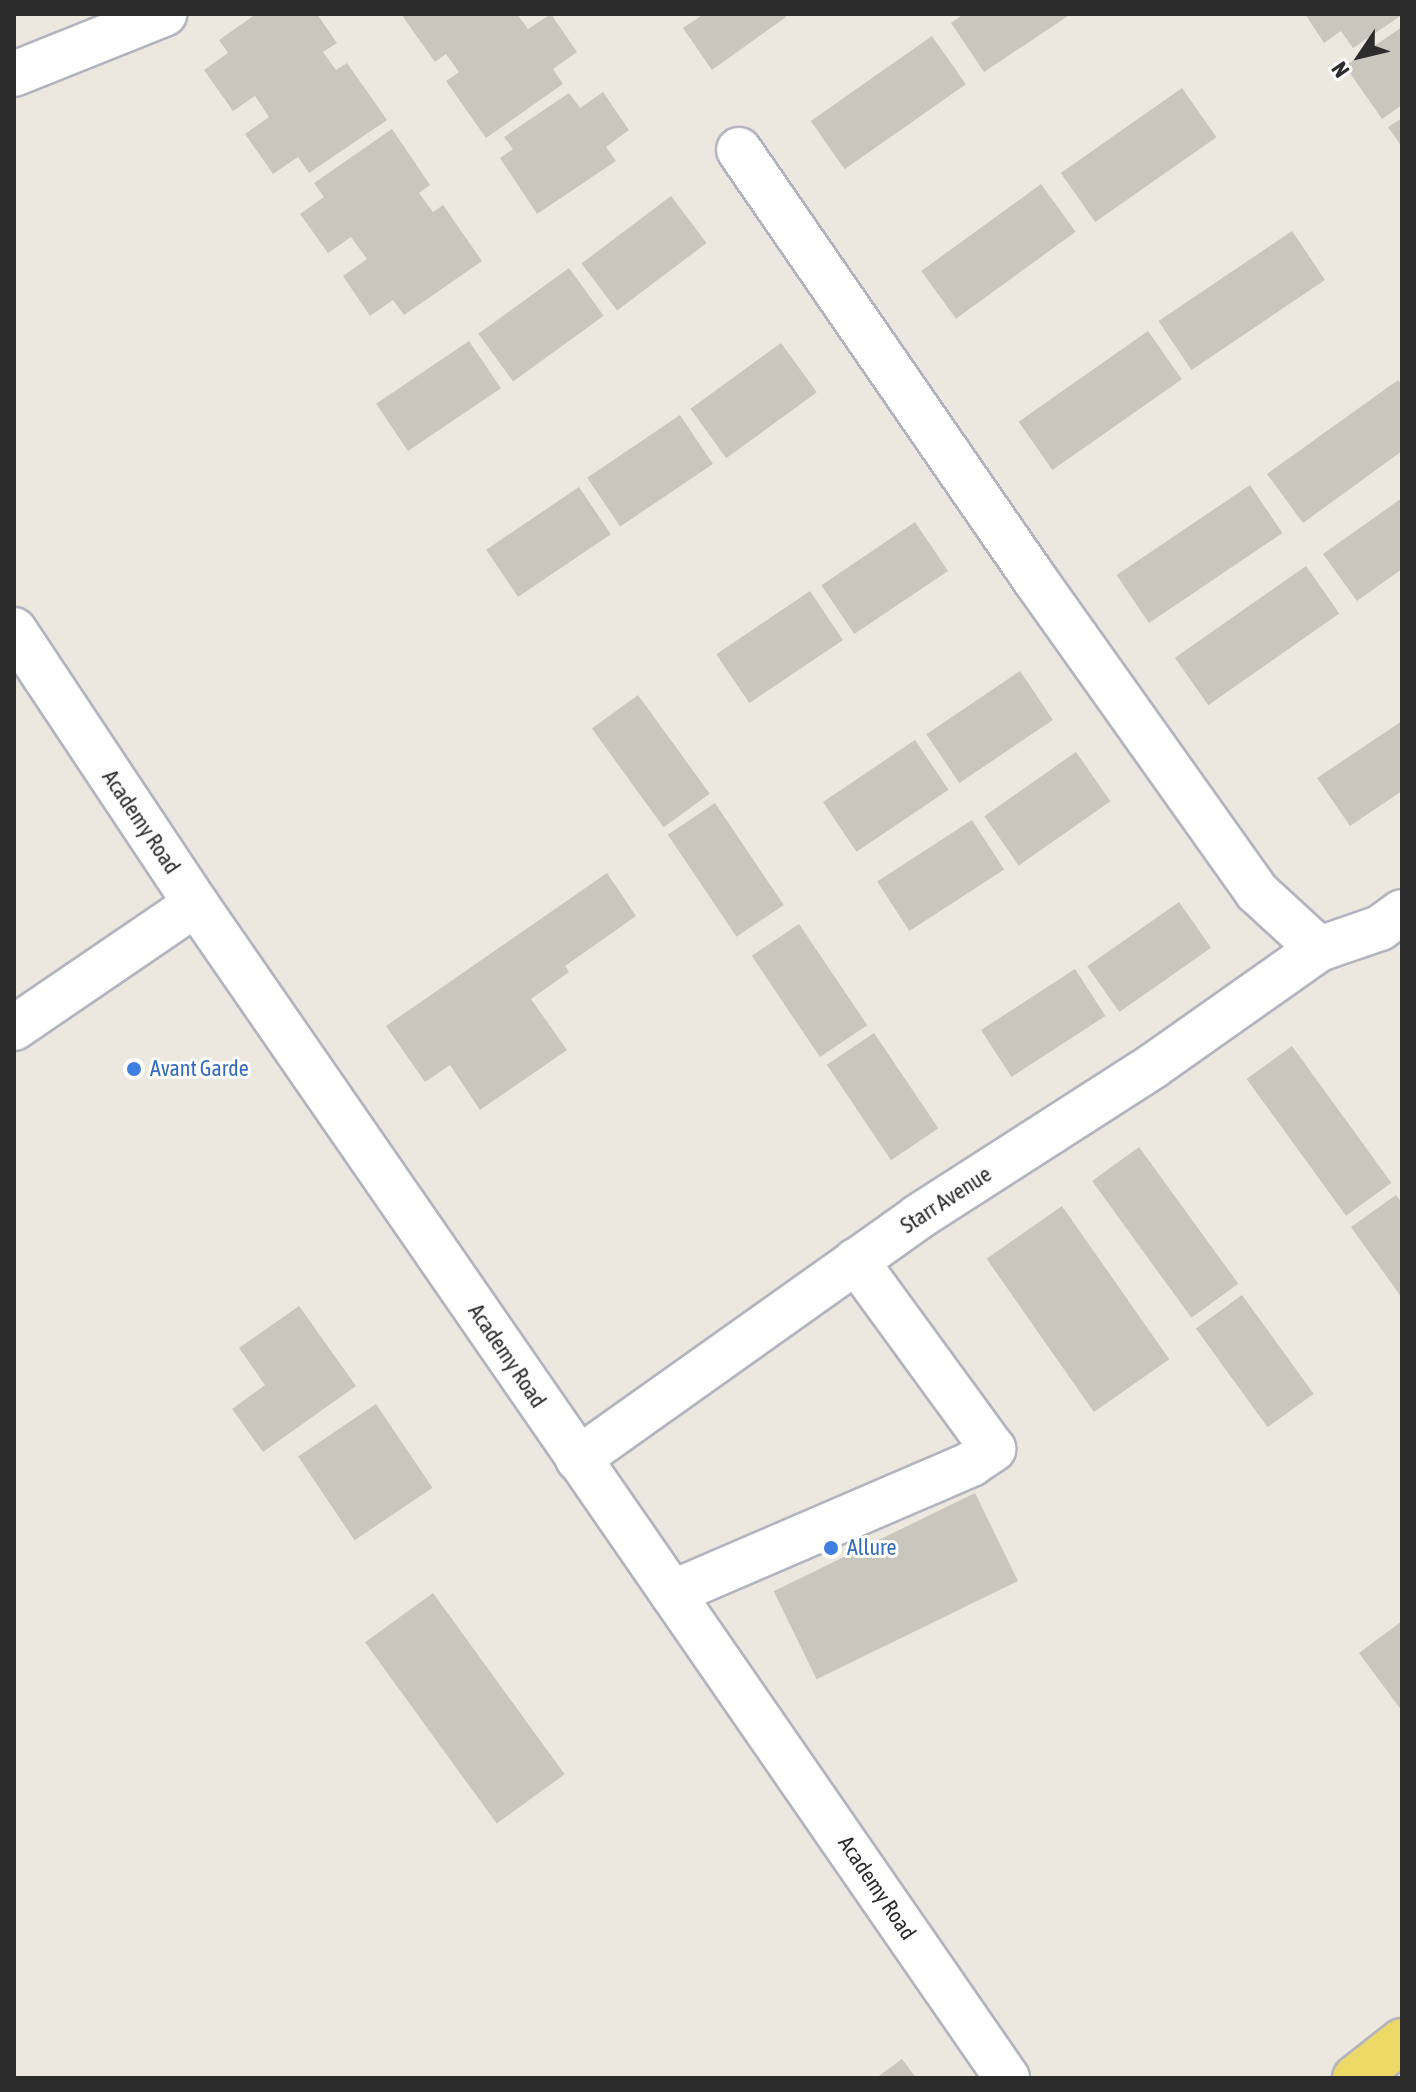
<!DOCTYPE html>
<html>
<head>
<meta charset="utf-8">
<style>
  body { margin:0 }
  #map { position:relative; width:1416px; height:2092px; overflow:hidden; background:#ede8df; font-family:"Asap Condensed",sans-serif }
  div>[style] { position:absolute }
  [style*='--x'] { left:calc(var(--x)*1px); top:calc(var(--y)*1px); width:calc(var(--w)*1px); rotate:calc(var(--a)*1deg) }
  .building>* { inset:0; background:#c9c6bd; transform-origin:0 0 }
  .roads { filter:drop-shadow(2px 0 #b2b4bf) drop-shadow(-2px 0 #b2b4bf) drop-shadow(0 2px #b2b4bf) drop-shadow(0 -2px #b2b4bf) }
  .minor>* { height:44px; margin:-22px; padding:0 22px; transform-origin:22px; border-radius:22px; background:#fff }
  .major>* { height:44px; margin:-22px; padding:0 22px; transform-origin:22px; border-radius:22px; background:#edd965 }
  .dots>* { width:22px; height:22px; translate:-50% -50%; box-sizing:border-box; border:4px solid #fff; border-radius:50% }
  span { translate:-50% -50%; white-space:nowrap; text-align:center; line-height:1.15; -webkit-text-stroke:6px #fff; paint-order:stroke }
  .street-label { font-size:22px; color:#2c2c2c }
  .shop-label { font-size:22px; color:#366cbe }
  .left { translate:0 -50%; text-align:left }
  .frame { position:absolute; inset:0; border:16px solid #2c2c2c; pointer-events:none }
  .north { position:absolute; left:1320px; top:16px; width:80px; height:80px; -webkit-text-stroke:6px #fff; paint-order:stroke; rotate:235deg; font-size:22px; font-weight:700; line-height:32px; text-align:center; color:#2c2c2c }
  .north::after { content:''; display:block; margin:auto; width:28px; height:36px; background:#2c2c2c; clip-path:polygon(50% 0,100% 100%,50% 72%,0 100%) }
</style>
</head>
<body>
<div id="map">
  <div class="building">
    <i style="clip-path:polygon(256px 14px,317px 14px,337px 43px,323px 52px,336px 70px,347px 63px,387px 120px,309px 173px,298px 157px,273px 174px,245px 134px,269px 117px,255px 96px,233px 111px,204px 70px,228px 53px,219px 40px)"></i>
    <i style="clip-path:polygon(401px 14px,517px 14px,528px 29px,551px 14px,577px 52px,553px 69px,563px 84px,486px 138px,446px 81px,459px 72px,446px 54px,435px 62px)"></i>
    <i style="clip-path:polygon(704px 14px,783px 14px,786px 17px,712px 70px,683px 28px)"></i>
    <i style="clip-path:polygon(964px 14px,1071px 14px,984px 72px,951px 23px)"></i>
    <i style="clip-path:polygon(1305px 14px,1402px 14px,1402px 15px,1353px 48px,1341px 31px,1324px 43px)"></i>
    <i style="clip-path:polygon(1402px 27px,1402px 105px,1382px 119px,1345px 66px)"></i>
    <i style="left:932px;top:36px;width:59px;height:148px;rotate:55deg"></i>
    <i style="left:1182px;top:88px;width:60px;height:148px;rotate:55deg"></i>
    <i style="clip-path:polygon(603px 92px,629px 130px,606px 147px,616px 161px,537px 214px,500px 158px,513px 149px,504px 137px,569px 93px,580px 108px)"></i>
    <i style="clip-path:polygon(1402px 118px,1402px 147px,1388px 127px)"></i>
    <i style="clip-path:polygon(392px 129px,430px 185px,419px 193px,433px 212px,443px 205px,482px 261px,404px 315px,393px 300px,370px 316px,343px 276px,367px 259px,351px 237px,328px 253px,300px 214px,324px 197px,314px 183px)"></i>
    <i style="left:1041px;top:184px;width:59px;height:148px;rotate:54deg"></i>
    <i style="left:671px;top:196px;width:59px;height:112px;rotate:53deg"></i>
    <i style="left:1292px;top:231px;width:59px;height:161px;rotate:56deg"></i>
    <i style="left:569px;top:268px;width:59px;height:112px;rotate:54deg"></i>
    <i style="left:1148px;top:331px;width:59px;height:158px;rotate:55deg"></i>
    <i style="left:469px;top:341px;width:57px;height:112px;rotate:56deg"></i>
    <i style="left:781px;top:343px;width:61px;height:112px;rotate:54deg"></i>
    <i style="clip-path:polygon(1398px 380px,1402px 385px,1402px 451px,1303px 523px,1267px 474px)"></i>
    <i style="left:680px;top:415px;width:59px;height:112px;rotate:56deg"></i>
    <i style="left:1250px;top:485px;width:58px;height:161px;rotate:56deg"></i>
    <i style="left:579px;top:487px;width:57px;height:112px;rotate:56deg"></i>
    <i style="clip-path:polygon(1402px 498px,1402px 569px,1357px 601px,1323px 554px)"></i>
    <i style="left:915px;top:522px;width:59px;height:113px;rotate:56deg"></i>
    <i style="left:1306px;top:566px;width:58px;height:160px;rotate:55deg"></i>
    <i style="left:810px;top:591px;width:59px;height:113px;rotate:56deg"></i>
    <i style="left:1020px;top:671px;width:59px;height:113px;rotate:56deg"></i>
    <i style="left:638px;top:695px;width:122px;height:57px;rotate:54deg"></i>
    <i style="clip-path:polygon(1402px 721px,1402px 791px,1350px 826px,1317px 778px)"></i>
    <i style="left:915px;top:740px;width:60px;height:111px;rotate:56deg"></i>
    <i style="left:1076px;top:752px;width:60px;height:112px;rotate:55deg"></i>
    <i style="left:715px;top:803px;width:123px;height:57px;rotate:56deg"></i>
    <i style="left:972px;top:820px;width:59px;height:113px;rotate:57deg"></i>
    <i style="clip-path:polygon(607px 873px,636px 916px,565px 966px,569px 972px,531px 999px,567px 1050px,480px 1110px,450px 1065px,425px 1082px,386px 1026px)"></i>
    <i style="left:1179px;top:902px;width:56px;height:112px;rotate:55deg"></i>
    <i style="left:799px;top:924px;width:122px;height:57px;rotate:56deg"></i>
    <i style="left:1075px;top:969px;width:56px;height:112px;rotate:57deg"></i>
    <i style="left:874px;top:1033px;width:115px;height:57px;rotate:56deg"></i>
    <i style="left:1292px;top:1046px;width:169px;height:56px;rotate:54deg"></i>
    <i style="left:1139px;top:1147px;width:169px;height:58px;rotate:54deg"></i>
    <i style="clip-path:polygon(1396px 1195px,1402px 1203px,1402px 1298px,1351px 1227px)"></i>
    <i style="left:1062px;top:1206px;width:187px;height:92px;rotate:55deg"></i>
    <i style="left:1242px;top:1295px;width:122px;height:57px;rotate:54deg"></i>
    <i style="clip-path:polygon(299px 1306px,356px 1386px,263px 1452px,232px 1409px,265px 1385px,239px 1348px)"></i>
    <i style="left:376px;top:1404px;width:101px;height:94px;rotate:56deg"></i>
    <i style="left:975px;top:1493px;width:98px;height:224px;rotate:64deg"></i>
    <i style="left:433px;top:1593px;width:224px;height:84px;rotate:54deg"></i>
    <i style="clip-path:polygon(1402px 1621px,1402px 1711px,1359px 1653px)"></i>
    <i style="clip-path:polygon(902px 2059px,916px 2078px,876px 2078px)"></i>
  </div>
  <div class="roads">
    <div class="minor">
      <i style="--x:14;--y:74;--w:162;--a:-21.8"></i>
      <i style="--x:739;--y:150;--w:523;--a:55.43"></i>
      <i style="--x:1036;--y:581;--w:382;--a:54.6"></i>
      <i style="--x:1257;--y:892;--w:84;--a:42.6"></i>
      <i style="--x:14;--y:630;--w:329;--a:56.4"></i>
      <i style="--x:196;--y:904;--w:1427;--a:55.36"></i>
      <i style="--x:14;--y:1028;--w:220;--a:-34.3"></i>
      <i style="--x:578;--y:1459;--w:417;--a:-35.4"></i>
      <i style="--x:918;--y:1217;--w:279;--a:-32.7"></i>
      <i style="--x:1153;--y:1066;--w:203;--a:-35.2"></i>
      <i style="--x:1319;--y:949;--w:65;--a:-19"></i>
      <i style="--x:1380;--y:928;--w:27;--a:-36"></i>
      <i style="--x:672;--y:1593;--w:326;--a:-23.3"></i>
      <i style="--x:971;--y:1464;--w:27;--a:-34"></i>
      <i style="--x:993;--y:1449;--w:233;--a:-126.1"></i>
    </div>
    <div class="major">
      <i style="--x:1355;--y:2078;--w:60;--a:-38.2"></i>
    </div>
  </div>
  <div class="dots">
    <i style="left:134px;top:1069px;background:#3f7fe0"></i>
    <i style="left:831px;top:1548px;background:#3f7fe0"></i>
  </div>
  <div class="street-label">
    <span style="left:141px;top:822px;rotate:56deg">Academy Road</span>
    <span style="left:946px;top:1200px;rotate:-33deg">Starr Avenue</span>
    <span style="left:507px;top:1356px;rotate:56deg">Academy Road</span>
    <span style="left:877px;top:1888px;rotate:56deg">Academy Road</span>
  </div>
  <div class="shop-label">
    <span class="left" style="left:150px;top:1069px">Avant Garde</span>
    <span class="left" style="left:847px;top:1548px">Allure</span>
  </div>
  <div class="frame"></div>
  <div class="north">N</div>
</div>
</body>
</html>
